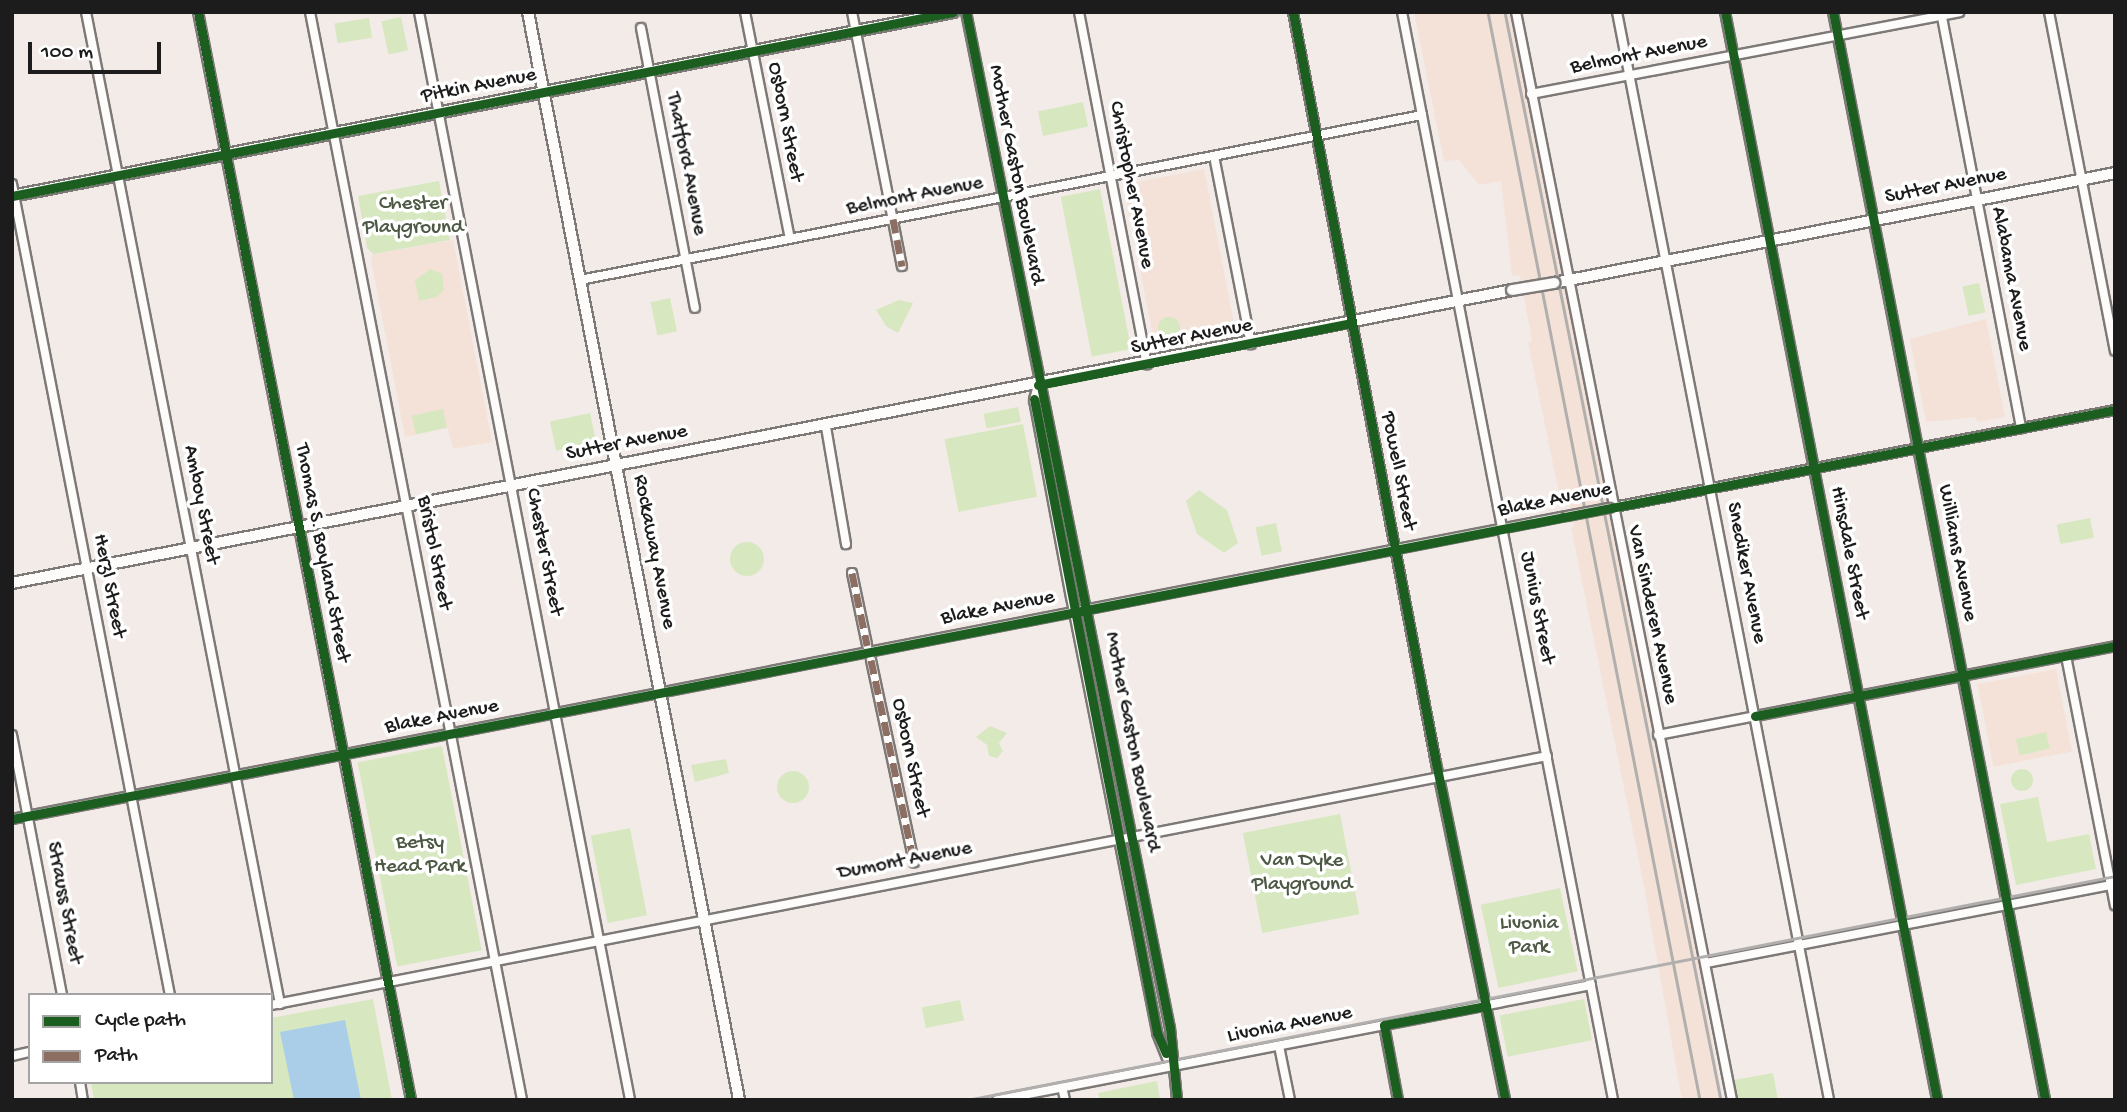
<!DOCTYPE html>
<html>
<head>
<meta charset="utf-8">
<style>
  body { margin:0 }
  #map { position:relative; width:2127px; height:1112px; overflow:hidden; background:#f3ebe7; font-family:"Gochi Hand",sans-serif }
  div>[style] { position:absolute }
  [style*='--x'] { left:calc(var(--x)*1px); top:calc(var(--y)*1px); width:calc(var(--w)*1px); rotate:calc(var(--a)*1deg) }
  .built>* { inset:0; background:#f4e2d8; transform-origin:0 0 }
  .green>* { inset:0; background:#d7e8c0; transform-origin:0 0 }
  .round { border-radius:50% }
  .water>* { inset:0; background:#aacee8 }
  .roads { filter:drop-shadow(2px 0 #7d7977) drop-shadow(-2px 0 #7d7977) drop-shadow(0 2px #7d7977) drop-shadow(0 -2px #7d7977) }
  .street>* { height:8px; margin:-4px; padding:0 4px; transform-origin:4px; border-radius:4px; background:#fdfcfb }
  .secondary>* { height:10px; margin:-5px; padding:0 5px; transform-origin:5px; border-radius:5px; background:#fdfcfb }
  .rail>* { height:2.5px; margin:-1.25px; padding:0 1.25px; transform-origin:1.25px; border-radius:1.25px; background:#b0afae }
  .bridges { filter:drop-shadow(2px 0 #7d7977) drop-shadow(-2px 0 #7d7977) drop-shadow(0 2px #7d7977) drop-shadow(0 -2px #7d7977) }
  .street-bridge>* { height:8px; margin:-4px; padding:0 4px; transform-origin:4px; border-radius:4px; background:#fdfcfb }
  .secondary-bridge>* { height:10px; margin:-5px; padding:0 5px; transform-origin:5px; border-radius:5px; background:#fdfcfb }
  .quiet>* { height:7px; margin-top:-3.5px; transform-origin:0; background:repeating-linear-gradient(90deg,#8d6e63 0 14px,transparent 0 21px) }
  .cycleway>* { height:9px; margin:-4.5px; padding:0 4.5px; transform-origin:4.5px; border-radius:4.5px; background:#1b5e20 }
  span { translate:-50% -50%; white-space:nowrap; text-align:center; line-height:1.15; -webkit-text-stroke:7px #fff; paint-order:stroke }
  .street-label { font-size:21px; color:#1c1c1c }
  .park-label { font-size:21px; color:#4d5944 }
  .frame { position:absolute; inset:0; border:14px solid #1c1c1c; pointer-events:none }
  .legend { position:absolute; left:28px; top:993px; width:245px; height:91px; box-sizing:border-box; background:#fff; border:2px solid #a4a4a4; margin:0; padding:9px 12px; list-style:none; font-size:21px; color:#1c1c1c }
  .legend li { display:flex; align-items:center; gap:14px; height:35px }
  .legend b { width:35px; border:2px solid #a4a4a4 }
  .scale { position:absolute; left:28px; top:42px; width:133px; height:32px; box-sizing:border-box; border:4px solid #1c1c1c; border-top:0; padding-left:9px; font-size:21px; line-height:24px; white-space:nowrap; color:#1c1c1c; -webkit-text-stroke:5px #fff; paint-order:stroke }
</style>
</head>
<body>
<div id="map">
  <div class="built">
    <i style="clip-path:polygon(1414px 12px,1513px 12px,1673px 823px,1723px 1100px,1682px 1100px,1644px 886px,1571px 527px,1574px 527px,1569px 500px,1561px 503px,1528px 342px,1532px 341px,1520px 275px,1512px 276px,1501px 181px,1479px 185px,1459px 160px,1444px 161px)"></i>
    <i style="left:1204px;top:169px;width:163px;height:82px;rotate:79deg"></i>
    <i style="clip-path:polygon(453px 240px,492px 442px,453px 449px,448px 428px,405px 437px,371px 260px,373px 254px)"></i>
    <i style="clip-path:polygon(1986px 319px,2005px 417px,1977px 422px,1976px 417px,1926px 422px,1910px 339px)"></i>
    <i style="left:2056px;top:669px;width:84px;height:80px;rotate:79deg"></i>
  </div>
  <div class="green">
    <i style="left:401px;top:17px;width:34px;height:20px;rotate:78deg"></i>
    <i style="left:369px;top:18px;width:20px;height:35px;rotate:81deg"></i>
    <i style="left:1083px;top:102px;width:25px;height:46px;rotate:78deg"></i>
    <i style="clip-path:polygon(439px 181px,450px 240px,373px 254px,367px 248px,358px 196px)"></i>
    <i style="left:1100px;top:189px;width:163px;height:40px;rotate:79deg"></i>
    <i style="clip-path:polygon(431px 269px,442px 274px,444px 290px,437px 297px,419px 301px,415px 280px)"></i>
    <i style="left:1979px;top:283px;width:30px;height:17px;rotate:78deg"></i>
    <i style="left:670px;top:298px;width:34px;height:20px;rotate:78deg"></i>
    <i style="clip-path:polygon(899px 300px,913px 303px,898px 333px,886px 326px,876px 310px)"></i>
    <i class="round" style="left:1158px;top:317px;width:22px;height:22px"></i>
    <i style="left:1018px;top:407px;width:15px;height:35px;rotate:79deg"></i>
    <i style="left:443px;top:409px;width:19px;height:32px;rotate:78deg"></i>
    <i style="left:590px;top:413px;width:30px;height:41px;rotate:78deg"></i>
    <i style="left:1023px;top:424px;width:74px;height:80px;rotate:79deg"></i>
    <i style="clip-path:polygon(1199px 490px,1227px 510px,1238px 543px,1224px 553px,1197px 534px,1186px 501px)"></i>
    <i style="left:2090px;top:518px;width:20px;height:34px;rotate:79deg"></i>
    <i style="left:1276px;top:523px;width:29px;height:21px;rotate:78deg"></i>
    <i class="round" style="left:730px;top:542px;width:34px;height:34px"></i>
    <i style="clip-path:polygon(990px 726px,1007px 733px,999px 743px,1003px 751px,997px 758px,989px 756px,987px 745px,976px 737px)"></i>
    <i style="left:2046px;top:732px;width:17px;height:31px;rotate:77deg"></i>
    <i style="left:442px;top:746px;width:208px;height:86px;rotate:79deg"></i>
    <i style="clip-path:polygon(726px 759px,729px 773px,695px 782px,691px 765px)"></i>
    <i class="round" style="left:2011px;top:769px;width:22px;height:22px"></i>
    <i class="round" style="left:777px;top:771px;width:32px;height:32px"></i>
    <i style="clip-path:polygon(2038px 797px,2047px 842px,2089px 834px,2096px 869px,2016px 885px,2000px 804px)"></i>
    <i style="left:1340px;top:814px;width:102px;height:99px;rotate:79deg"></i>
    <i style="left:630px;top:828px;width:89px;height:40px;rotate:79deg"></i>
    <i style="left:1560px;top:888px;width:85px;height:81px;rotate:78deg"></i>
    <i style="clip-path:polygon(373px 999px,392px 1100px,94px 1100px,91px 1082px,271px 1082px,271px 1018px)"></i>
    <i style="left:1584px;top:999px;width:42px;height:86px;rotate:79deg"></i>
    <i style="left:960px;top:1000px;width:21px;height:39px;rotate:79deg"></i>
    <i style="clip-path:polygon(1773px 1073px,1778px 1100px,1737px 1100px,1734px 1080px)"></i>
    <i style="clip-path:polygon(1157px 1081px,1160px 1100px,1100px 1100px,1098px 1093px)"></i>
  </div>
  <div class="water">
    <i style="clip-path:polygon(345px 1020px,361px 1100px,294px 1100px,280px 1032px)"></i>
  </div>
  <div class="roads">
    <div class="street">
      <i style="--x:86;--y:12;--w:1011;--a:78.93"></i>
      <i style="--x:198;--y:12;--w:1109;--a:78.92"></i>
      <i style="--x:310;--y:12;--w:1108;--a:78.97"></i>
      <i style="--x:419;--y:12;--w:1108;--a:79.02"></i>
      <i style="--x:745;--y:12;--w:231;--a:78.8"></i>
      <i style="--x:852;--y:12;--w:259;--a:78.9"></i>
      <i style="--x:966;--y:12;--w:1036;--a:78.65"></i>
      <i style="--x:1170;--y:1028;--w:72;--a:84.4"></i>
      <i style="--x:1079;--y:12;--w:359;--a:79.1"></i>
      <i style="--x:1293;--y:12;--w:764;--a:79.22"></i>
      <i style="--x:1436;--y:763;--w:344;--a:78.4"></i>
      <i style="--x:1402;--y:12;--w:1108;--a:79.02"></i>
      <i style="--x:1516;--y:12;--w:1109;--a:78.77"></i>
      <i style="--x:1617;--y:12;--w:1108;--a:78.97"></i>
      <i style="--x:1725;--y:12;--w:1108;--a:78.97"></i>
      <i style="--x:1833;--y:12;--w:1108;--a:78.97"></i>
      <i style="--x:1941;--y:12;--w:424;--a:79.1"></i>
      <i style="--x:2049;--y:12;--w:345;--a:79"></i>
      <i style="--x:641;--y:28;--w:285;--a:79.1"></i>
      <i style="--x:1531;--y:94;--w:436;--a:-10.8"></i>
      <i style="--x:1214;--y:156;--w:192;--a:78.9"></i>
      <i style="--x:12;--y:184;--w:826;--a:78.98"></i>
      <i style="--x:580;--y:280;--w:858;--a:-11.09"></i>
      <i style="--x:1038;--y:385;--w:16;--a:105"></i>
      <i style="--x:1034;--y:400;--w:200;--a:79.4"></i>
      <i style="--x:1071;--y:597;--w:444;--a:78.8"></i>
      <i style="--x:1157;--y:1033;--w:29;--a:68"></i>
      <i style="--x:826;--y:427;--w:119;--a:80.3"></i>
      <i style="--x:1609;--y:508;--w:515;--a:-10.96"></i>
      <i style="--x:852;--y:573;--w:74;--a:78.2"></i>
      <i style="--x:2066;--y:656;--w:254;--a:78.9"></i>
      <i style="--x:871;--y:660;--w:207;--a:78"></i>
      <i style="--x:12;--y:735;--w:265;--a:79.1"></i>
      <i style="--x:1658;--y:735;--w:466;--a:-11"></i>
      <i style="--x:12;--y:819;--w:1584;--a:-11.03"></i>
      <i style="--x:1706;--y:963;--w:417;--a:-10.9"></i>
      <i style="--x:271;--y:1005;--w:1300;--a:-11.04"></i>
      <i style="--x:1384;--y:1025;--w:76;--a:79.4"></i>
      <i style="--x:1279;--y:1046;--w:55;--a:78.5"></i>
      <i style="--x:12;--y:1056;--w:18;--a:-13"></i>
      <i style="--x:80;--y:1082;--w:18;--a:81"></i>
      <i style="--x:1062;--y:1087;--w:13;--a:77"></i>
      <i style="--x:997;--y:1100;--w:605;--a:-10.96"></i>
    </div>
    <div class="secondary">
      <i style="--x:528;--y:12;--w:1108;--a:79.02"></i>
      <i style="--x:12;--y:196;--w:959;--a:-11.06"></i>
      <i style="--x:1554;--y:283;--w:572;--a:-11.09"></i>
      <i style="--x:12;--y:583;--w:1528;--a:-11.05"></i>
    </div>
  </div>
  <div class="rail">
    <i style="--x:1488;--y:12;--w:1108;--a:78.97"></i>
    <i style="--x:1505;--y:12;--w:1109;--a:78.77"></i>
    <i style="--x:967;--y:1100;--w:1170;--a:-11.04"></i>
  </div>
  <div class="bridges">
    <div class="street-bridge">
      <i style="--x:1567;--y:516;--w:43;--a:-10.8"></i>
    </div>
    <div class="secondary-bridge">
      <i style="--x:1512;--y:290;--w:43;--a:-9.5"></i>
    </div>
  </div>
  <div class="quiet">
    <i style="--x:893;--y:219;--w:48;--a:79.2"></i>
    <i style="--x:852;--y:573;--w:74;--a:78.2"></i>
    <i style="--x:871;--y:660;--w:207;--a:78"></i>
  </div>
  <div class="cycleway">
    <i style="--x:198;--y:12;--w:1109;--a:78.92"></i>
    <i style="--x:966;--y:12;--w:1036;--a:78.65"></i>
    <i style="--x:1170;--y:1028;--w:72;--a:84.4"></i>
    <i style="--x:1293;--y:12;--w:764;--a:79.22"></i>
    <i style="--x:1436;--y:763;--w:344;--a:78.4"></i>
    <i style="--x:1725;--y:12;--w:1108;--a:78.97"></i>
    <i style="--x:1833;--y:12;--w:1108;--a:78.97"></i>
    <i style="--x:12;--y:196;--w:959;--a:-11.06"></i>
    <i style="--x:1038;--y:385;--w:320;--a:-11.2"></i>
    <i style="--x:1034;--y:399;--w:646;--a:79.02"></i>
    <i style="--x:1157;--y:1033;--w:22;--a:66"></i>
    <i style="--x:1755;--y:716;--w:367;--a:-11"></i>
    <i style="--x:12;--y:819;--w:2142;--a:-11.01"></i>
    <i style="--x:1398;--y:1100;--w:76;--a:-100.6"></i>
    <i style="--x:1384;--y:1025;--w:104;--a:-10.6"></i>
  </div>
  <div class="street-label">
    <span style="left:1639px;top:56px;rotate:-11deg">Belmont Avenue</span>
    <span style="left:479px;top:87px;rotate:-11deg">Pitkin Avenue</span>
    <span style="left:784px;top:122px;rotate:79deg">Osborn Street</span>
    <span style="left:685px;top:164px;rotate:79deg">Thatford Avenue</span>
    <span style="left:1015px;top:175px;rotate:79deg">Mother Gaston Boulevard</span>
    <span style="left:1130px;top:185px;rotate:79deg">Christopher Avenue</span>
    <span style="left:1946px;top:187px;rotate:-11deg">Sutter Avenue</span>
    <span style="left:915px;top:197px;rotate:-11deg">Belmont Avenue</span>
    <span style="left:2010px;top:279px;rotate:79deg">Alabama Avenue</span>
    <span style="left:1192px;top:338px;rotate:-11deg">Sutter Avenue</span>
    <span style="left:627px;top:444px;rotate:-11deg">Sutter Avenue</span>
    <span style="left:1397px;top:471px;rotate:79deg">Powell Street</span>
    <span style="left:1555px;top:501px;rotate:-11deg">Blake Avenue</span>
    <span style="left:200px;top:505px;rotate:79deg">Amboy Street</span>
    <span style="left:543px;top:552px;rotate:79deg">Chester Street</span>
    <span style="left:653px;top:552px;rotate:79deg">Rockaway Avenue</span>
    <span style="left:321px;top:553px;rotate:79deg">Thomas S. Boyland Street</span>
    <span style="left:433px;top:553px;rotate:79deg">Bristol Street</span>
    <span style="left:1848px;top:553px;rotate:79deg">Hinsdale Street</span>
    <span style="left:1956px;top:553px;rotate:79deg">Williams Avenue</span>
    <span style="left:1745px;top:573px;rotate:79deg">Snediker Avenue</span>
    <span style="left:108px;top:586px;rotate:79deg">Herzl Street</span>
    <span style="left:1536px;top:608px;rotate:79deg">Junius Street</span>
    <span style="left:998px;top:609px;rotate:-11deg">Blake Avenue</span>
    <span style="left:1651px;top:615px;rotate:78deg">Van Sinderen Avenue</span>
    <span style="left:442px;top:718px;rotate:-11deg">Blake Avenue</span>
    <span style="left:1131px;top:742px;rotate:79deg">Mother Gaston Boulevard</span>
    <span style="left:909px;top:758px;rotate:78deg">Osborn Street</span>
    <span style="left:905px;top:862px;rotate:-11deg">Dumont Avenue</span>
    <span style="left:63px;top:903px;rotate:79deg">Strauss Street</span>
    <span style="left:1290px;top:1026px;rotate:-11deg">Livonia Avenue</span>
  </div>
  <div class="park-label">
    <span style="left:413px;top:217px">Chester<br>Playground</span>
    <span style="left:420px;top:856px">Betsy<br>Head Park</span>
    <span style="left:1302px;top:874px">Van Dyke<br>Playground</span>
    <span style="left:1529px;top:937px">Livonia<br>Park</span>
  </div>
  <div class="frame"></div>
  <ul class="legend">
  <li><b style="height:9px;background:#1b5e20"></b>Cycle path</li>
  <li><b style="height:9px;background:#8d6e63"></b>Path</li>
  </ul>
  <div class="scale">100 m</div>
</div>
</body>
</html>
